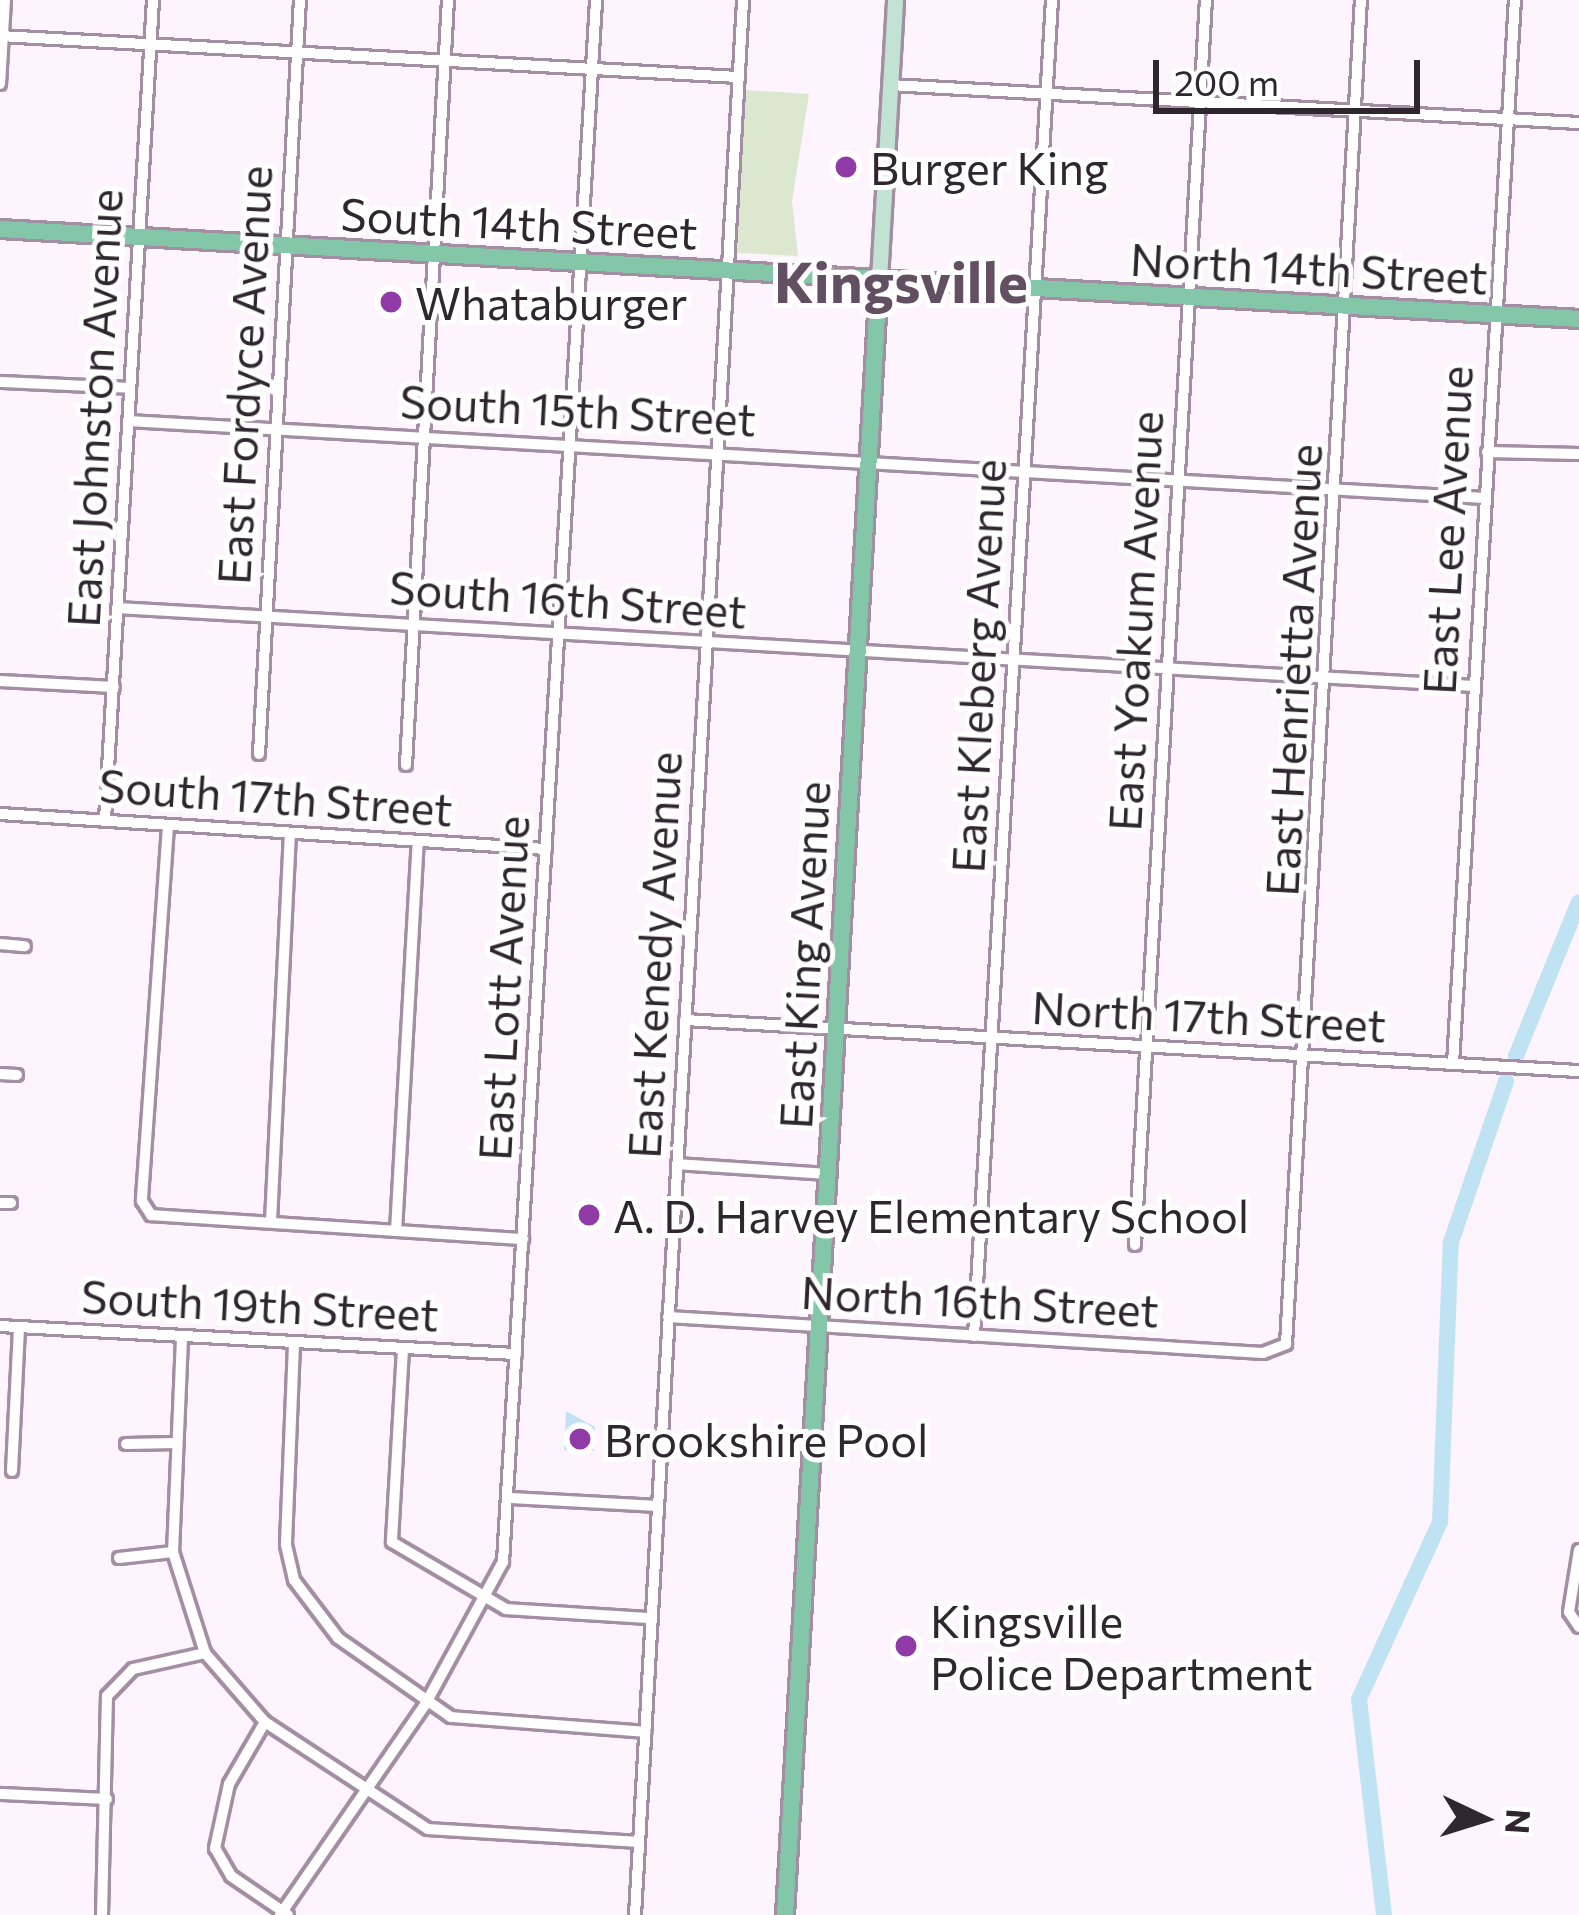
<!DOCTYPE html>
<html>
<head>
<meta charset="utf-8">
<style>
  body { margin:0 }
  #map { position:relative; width:1579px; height:1915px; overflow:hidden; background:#fef4fe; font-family:Commissioner,sans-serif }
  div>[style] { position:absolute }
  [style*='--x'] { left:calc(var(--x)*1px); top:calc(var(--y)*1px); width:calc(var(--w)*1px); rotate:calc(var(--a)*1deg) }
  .green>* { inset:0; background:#dce7d0 }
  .water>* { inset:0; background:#c0e3f4 }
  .river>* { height:16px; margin:-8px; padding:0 8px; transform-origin:8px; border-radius:8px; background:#c0e3f4 }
  .roads { filter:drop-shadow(3px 0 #a48ea4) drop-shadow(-3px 0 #a48ea4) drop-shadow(0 3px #a48ea4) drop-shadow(0 -3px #a48ea4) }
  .street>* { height:10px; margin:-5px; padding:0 5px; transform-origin:5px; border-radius:5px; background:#fff }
  .secondary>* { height:15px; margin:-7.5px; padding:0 7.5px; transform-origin:7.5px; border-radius:7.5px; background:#c2e3d4 }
  .primary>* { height:16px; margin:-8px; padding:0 8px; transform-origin:8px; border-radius:8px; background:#84c7a8 }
  .dots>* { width:33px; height:33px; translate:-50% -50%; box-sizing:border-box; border:6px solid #fff; border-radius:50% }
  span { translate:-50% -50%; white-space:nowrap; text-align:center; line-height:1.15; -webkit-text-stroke:10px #fff; paint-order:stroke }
  .poi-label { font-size:45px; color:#2f262f }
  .left { translate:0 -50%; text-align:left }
  .street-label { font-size:45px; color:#2f262f }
  .district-label { font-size:57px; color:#634f62; font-weight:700 }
  .north { position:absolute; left:1423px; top:1759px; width:120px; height:120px; -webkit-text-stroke:9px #fff; paint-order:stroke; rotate:94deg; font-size:33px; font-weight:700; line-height:48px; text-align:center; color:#2f262f }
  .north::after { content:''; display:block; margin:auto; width:42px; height:54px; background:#2f262f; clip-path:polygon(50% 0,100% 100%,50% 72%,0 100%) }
  .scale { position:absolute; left:1153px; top:60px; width:267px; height:54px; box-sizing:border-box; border:6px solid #2f262f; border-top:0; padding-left:15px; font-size:36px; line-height:42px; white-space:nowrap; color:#2f262f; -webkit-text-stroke:9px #fff; paint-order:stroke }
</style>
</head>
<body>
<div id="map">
  <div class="green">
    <i style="clip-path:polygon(744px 90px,809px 94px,792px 201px,798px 256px,737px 253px)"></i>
  </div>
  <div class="water">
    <i style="clip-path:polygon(566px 1411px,595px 1427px,594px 1451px,564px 1450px)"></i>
  </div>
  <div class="river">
    <i style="--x:1516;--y:1056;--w:166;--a:-67.8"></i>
    <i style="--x:1384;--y:1915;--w:217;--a:-96.6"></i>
    <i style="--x:1359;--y:1699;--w:195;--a:-65.4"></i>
    <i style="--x:1440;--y:1522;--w:280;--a:-87.8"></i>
    <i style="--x:1451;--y:1242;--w:170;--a:-71.1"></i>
  </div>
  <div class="roads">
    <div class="street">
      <i style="--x:0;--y:36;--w:739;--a:3.18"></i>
      <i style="--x:0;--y:84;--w:84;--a:-86.6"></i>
      <i style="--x:890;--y:85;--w:690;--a:3.16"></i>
      <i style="--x:0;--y:382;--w:130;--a:2.6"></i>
      <i style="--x:128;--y:421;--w:1359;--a:3.25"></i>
      <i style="--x:1487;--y:452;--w:92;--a:1.2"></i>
      <i style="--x:117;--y:608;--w:1359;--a:3.29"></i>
      <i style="--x:0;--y:681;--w:114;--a:3"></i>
      <i style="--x:259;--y:754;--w:755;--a:-86.89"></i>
      <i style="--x:406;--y:765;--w:766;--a:-86.86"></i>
      <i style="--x:0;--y:814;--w:547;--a:3.67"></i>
      <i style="--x:105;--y:820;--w:821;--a:-86.65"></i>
      <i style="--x:168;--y:826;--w:376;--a:94"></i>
      <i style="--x:142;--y:1201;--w:17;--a:57"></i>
      <i style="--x:151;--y:1215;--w:373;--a:3.7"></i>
      <i style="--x:0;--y:944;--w:25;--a:5"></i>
      <i style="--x:685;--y:1020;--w:895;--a:3.27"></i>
      <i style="--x:1453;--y:1064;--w:1066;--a:-86.67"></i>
      <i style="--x:0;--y:1074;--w:17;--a:3"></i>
      <i style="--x:677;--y:1164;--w:150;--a:3.8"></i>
      <i style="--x:0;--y:1203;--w:11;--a:0"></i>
      <i style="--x:271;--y:1221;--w:385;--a:-87.2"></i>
      <i style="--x:396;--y:1231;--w:389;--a:-86.8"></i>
      <i style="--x:1135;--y:1245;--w:1247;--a:-86.74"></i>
      <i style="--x:668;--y:1317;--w:596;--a:3.46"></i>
      <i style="--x:1263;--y:1353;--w:25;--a:-21"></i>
      <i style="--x:1286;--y:1344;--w:1346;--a:-86.81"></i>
      <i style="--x:0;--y:1326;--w:517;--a:3.11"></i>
      <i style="--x:974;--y:1336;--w:1338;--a:-86.66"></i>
      <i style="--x:182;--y:1338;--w:214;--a:92.4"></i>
      <i style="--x:173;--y:1552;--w:106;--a:72.4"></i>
      <i style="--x:205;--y:1653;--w:91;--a:49"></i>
      <i style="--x:265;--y:1722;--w:195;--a:33.3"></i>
      <i style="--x:428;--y:1829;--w:211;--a:3.5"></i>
      <i style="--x:294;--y:1344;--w:201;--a:92.3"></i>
      <i style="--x:286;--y:1545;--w:36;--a:77"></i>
      <i style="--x:294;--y:1580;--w:73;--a:52.8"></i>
      <i style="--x:338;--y:1638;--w:138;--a:35"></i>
      <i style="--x:451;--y:1717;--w:195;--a:4.4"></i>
      <i style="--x:403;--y:1349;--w:193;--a:93.3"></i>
      <i style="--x:392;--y:1542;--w:132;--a:30.4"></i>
      <i style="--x:506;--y:1609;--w:145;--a:3.6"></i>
      <i style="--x:126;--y:1444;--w:50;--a:-1.1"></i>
      <i style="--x:12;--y:1471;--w:144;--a:-87.2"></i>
      <i style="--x:511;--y:1498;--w:147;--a:3.1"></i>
      <i style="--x:1579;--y:1550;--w:63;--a:99.2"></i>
      <i style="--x:1569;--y:1612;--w:18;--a:56"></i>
      <i style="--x:119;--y:1558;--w:54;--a:-6.3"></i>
      <i style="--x:265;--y:1722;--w:72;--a:120.1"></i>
      <i style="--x:229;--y:1784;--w:66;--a:102.3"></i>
      <i style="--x:215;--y:1848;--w:32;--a:60"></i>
      <i style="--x:231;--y:1876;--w:69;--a:34.4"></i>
      <i style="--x:0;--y:1794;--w:107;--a:2.7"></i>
      <i style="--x:102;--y:1915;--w:219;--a:-88.7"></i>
      <i style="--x:107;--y:1696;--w:37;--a:-46"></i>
      <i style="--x:133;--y:1669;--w:74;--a:-12.5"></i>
      <i style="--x:280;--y:1915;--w:257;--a:-55.4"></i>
      <i style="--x:426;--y:1703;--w:161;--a:-61.4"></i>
      <i style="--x:503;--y:1562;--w:1565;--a:-86.59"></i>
      <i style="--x:635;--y:1915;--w:1918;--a:-86.77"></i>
    </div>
    <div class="secondary">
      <i style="--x:879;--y:279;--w:279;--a:-86.7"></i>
    </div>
    <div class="primary">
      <i style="--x:0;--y:229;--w:1582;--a:3.26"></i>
      <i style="--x:785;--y:1915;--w:1639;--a:-86.71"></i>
    </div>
  </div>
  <div class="dots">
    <i style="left:846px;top:167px;background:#903aa7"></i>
    <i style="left:391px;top:302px;background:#903aa7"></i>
    <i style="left:589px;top:1215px;background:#903aa7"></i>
    <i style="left:580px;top:1439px;background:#903aa7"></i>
    <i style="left:906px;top:1646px;background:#903aa7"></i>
  </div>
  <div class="poi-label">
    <span class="left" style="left:870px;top:167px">Burger King</span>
    <span class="left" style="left:415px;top:302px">Whataburger</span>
    <span class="left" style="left:613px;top:1215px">A. D. Harvey Elementary School</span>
    <span class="left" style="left:604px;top:1439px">Brookshire Pool</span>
    <span class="left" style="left:930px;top:1646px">Kingsville<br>Police Department</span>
  </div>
  <div class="street-label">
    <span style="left:519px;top:222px;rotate:3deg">South 14th Street</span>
    <span style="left:1309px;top:267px;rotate:3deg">North 14th Street</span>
    <span style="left:243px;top:375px;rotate:-87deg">East Fordyce Avenue</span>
    <span style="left:93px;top:408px;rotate:-87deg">East Johnston Avenue</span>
    <span style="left:578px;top:409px;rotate:3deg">South 15th Street</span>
    <span style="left:1446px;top:530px;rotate:-87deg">East Lee Avenue</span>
    <span style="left:568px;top:598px;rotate:4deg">South 16th Street</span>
    <span style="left:1134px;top:621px;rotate:-87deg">East Yoakum Avenue</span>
    <span style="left:977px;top:666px;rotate:-87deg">East Kleberg Avenue</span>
    <span style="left:1292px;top:670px;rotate:-87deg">East Henrietta Avenue</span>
    <span style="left:276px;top:796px;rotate:4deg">South 17th Street</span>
    <span style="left:653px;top:955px;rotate:-87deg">East Kenedy Avenue</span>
    <span style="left:803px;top:955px;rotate:-87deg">East King Avenue</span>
    <span style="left:502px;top:988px;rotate:-87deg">East Lott Avenue</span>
    <span style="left:1209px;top:1015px;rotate:3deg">North 17th Street</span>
    <span style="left:980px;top:1300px;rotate:3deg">North 16th Street</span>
    <span style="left:260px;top:1304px;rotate:3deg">South 19th Street</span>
  </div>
  <div class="district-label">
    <span style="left:901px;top:281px">Kingsville</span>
  </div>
  <div class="north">N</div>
  <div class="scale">200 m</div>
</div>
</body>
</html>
